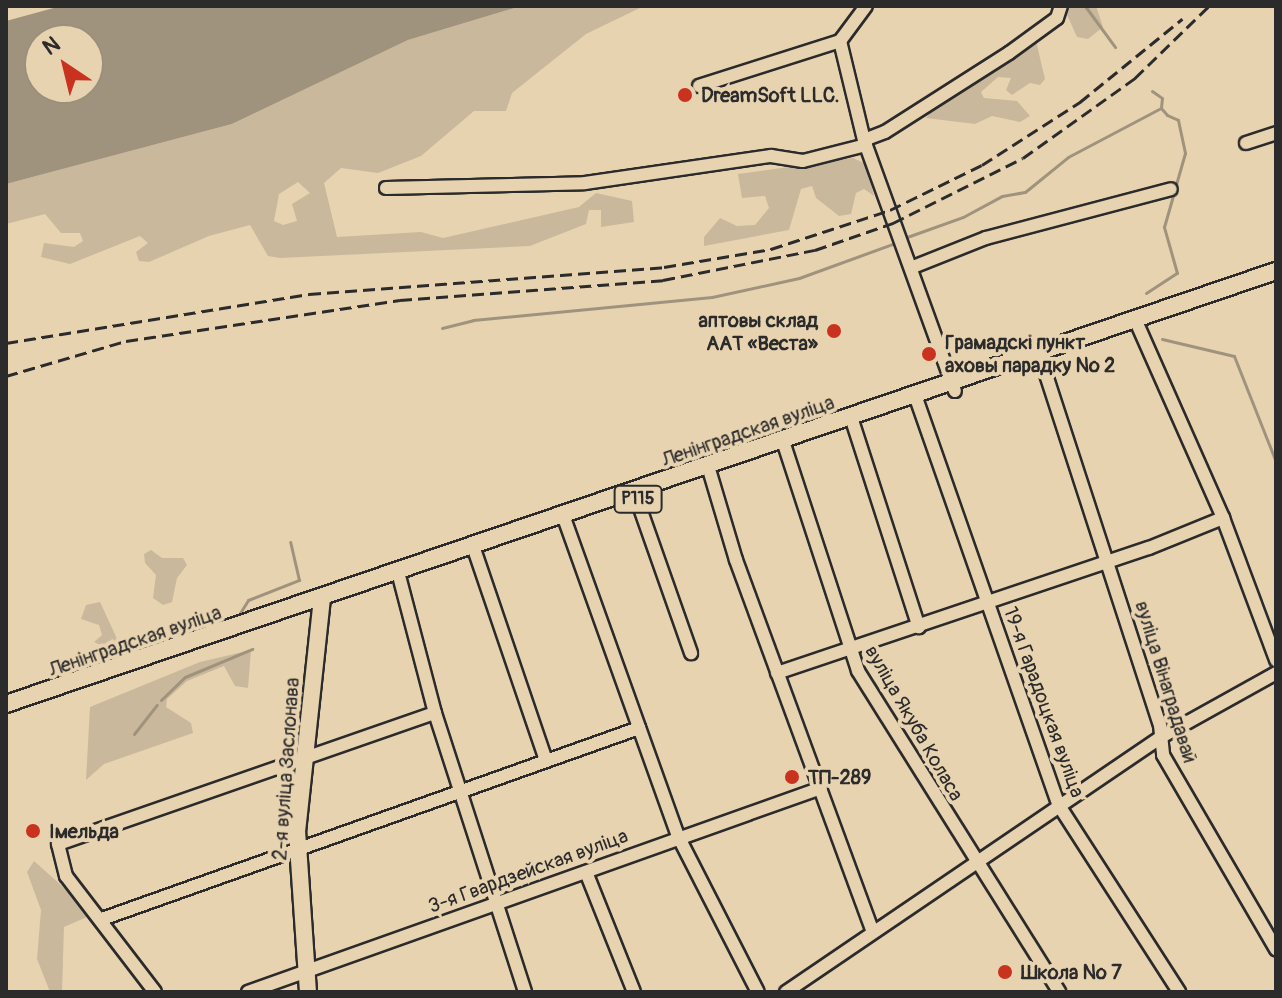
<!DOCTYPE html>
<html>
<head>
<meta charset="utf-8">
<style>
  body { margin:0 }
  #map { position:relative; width:1282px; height:998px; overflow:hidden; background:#e8d3b1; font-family:Pangolin,sans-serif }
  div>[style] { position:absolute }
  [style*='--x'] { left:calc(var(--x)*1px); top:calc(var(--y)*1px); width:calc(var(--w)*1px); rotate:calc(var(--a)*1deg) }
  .green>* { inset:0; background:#c9b89b }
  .water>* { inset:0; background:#a0937e }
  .stream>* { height:3px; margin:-1.5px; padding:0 1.5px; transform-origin:1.5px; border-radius:1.5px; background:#a0937e }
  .roads { filter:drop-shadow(2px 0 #2b2b2b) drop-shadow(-2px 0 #2b2b2b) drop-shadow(0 2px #2b2b2b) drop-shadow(0 -2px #2b2b2b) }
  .minor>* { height:12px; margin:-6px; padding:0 6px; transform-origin:6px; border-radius:6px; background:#e8d3b1 }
  .major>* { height:16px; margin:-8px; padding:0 8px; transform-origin:8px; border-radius:8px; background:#e8d3b1 }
  .rail>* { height:3px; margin-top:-1.5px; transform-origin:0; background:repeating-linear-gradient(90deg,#2b2b2b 0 12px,transparent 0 18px) }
  .dots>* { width:22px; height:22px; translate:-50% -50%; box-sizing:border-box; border:4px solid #e8d3b1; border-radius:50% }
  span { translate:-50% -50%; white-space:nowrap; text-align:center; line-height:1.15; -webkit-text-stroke:8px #e8d3b1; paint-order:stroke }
  .shield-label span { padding:2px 6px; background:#e8d3b1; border:2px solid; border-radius:6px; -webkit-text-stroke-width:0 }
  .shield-label { font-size:18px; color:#2b2b2b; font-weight:700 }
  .poi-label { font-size:20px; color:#2b2b2b; font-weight:700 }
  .left { translate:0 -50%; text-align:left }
  .right { translate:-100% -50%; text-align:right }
  .street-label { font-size:20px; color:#2b2b2b }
  .frame { position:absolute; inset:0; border:8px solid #2b2b2b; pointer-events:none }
  .north { position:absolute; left:24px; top:24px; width:80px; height:80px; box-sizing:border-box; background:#e8d3b1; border:2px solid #9c907b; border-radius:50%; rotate:325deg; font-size:22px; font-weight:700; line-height:32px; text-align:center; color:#2b2b2b }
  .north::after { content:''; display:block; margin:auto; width:28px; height:36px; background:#c8321e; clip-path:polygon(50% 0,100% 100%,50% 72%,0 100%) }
</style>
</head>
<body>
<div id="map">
  <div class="green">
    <i style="clip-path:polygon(evenodd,521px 6px,644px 6px,586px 34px,512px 93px,506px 111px,474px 111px,421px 156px,378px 173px,341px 168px,324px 183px,337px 237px,421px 232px,443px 238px,579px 207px,596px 193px,632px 201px,634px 222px,601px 227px,601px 210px,589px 210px,586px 224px,530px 246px,280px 258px,268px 256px,250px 225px,209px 236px,149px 262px,139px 261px,136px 252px,148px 243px,140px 236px,70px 264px,41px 257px,44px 243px,74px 247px,83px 241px,80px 233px,61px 233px,45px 214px,6px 224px,6px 184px,232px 124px,408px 40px,521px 6px,298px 182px,310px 193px,292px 204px,297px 221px,283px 225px,274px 221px,279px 194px,298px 182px)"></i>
    <i style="clip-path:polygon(1096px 6px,1103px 27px,1088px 39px,1077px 37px,1063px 6px)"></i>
    <i style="clip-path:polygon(1036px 41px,1045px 79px,1040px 85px,1030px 83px,1012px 95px,1006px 90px,1011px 78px,998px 77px,981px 92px,984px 98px,1017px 101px,1030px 116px,1020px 122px,992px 116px,975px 124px,926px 118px,937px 105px)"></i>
    <i style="clip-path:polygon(853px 158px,866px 164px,874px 196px,864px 189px,856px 193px,851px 214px,839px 216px,816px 198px,812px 186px,801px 189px,789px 230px,704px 246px,704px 237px,720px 218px,737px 226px,755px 225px,769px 208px,765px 196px,742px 198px,738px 174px)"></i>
    <i style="clip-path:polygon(151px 550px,162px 558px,183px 558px,187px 565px,177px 578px,172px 602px,163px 605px,153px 598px,156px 575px,145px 563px,144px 554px)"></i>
    <i style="clip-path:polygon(100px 602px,119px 643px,111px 650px,94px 642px,102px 635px,99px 625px,81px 619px,86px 605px)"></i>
    <i style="clip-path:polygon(251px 650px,248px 688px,235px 686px,224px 666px,187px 681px,167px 699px,166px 707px,191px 723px,193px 733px,104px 764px,86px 780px,90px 707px,200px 662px)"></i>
    <i style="clip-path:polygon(34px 861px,80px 902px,87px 917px,64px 927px,62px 992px,50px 992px,37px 959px,41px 910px,27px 872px)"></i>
  </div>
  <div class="water">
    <i style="clip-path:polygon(evenodd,61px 6px,521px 6px,408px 40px,232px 124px,6px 184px,6px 21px,61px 6px,40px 40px,88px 40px,88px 88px,40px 88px,40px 40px)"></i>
  </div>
  <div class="stream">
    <i style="--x:1085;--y:6;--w:51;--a:53.8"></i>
    <i style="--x:1152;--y:91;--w:12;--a:35"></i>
    <i style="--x:1162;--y:98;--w:10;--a:96"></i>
    <i style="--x:1161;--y:108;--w:9;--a:49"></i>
    <i style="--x:1167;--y:115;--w:12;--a:24"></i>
    <i style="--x:1178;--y:120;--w:34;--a:78"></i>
    <i style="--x:1185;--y:153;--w:37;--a:106"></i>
    <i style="--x:907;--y:237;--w:59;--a:-19.7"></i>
    <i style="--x:963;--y:217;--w:44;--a:-28.3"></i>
    <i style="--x:1002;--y:196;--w:23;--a:-10"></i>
    <i style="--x:1025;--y:192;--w:55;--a:-39.1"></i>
    <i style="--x:1068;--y:157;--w:105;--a:-27.8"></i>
    <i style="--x:1146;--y:293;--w:37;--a:-33"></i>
    <i style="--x:1177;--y:273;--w:48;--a:-105.8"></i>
    <i style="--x:1164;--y:227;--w:33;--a:-74"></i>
    <i style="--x:442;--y:328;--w:32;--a:-14"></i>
    <i style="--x:473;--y:320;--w:240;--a:-5.5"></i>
    <i style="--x:712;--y:297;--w:89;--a:-12.3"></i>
    <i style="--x:799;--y:278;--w:102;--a:-20"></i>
    <i style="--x:1162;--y:339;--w:74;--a:13.3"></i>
    <i style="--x:1234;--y:356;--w:114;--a:68.4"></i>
    <i style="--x:240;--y:613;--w:15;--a:-58"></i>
    <i style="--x:248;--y:600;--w:55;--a:-21.4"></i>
    <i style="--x:299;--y:580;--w:39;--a:-103"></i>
    <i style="--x:161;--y:700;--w:33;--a:-44"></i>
    <i style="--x:185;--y:677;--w:73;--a:-22.7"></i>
    <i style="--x:134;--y:734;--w:37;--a:-52"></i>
  </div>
  <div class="roads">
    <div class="minor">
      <i style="--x:866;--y:6;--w:44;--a:126.6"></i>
      <i style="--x:840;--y:41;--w:102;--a:76.4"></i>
      <i style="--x:864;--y:140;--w:267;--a:70.1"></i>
      <i style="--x:699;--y:86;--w:148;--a:-17.7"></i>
      <i style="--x:864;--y:140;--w:22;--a:-21"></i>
      <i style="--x:885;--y:132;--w:147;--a:-32.5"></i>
      <i style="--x:1009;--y:53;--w:59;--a:-36.1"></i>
      <i style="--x:1057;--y:18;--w:13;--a:-72"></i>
      <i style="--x:1246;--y:143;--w:32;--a:-18"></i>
      <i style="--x:386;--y:188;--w:199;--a:-1.4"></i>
      <i style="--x:585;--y:183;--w:188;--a:-8.3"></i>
      <i style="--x:771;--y:156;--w:32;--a:9"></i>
      <i style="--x:803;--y:161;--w:65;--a:-14.3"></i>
      <i style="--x:913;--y:267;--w:79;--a:-21.7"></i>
      <i style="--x:986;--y:238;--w:191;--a:-14.8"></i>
      <i style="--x:1135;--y:319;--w:218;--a:66.1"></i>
      <i style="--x:1223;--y:518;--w:152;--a:69.5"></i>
      <i style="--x:1039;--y:353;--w:391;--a:72"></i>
      <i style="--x:1160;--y:725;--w:30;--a:84"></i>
      <i style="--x:1163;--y:755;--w:225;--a:59.8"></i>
      <i style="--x:915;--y:395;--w:433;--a:70.7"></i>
      <i style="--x:1058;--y:804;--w:224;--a:57.2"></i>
      <i style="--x:851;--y:417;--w:221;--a:72.1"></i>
      <i style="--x:783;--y:441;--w:242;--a:71.9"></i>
      <i style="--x:858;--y:671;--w:379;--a:57.9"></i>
      <i style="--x:708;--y:466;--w:98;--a:73.4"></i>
      <i style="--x:736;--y:560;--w:396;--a:69.8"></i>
      <i style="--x:634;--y:491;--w:172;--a:70.6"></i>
      <i style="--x:563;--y:515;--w:341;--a:70.3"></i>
      <i style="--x:678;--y:836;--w:175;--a:62.9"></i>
      <i style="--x:473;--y:546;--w:227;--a:71.2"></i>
      <i style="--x:398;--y:572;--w:146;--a:75.3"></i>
      <i style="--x:435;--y:713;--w:293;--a:72.1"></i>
      <i style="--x:777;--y:673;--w:392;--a:-18.6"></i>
      <i style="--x:1149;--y:548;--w:80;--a:-22.1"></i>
      <i style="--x:586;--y:872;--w:129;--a:68.2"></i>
      <i style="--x:102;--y:919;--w:570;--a:-19.58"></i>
      <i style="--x:155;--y:992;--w:146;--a:-127.5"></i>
      <i style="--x:66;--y:876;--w:33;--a:-104"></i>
      <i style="--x:58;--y:844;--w:399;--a:-19.2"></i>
      <i style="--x:248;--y:992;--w:608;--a:-19.6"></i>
      <i style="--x:786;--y:992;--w:453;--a:-34.2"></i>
      <i style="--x:1161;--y:737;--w:132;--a:-29.1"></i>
    </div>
    <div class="major">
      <i style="--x:6;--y:704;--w:1342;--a:-18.83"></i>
      <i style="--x:308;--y:992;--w:160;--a:-93.9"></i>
      <i style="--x:297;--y:832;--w:236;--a:-83.9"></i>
    </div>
  </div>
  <div class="rail">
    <i style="--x:6;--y:343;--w:307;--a:-9.2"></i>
    <i style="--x:309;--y:294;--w:356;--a:-4.3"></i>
    <i style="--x:664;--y:267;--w:109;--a:-9.5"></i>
    <i style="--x:771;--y:249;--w:125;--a:-18.1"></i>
    <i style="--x:890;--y:210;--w:102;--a:-26.1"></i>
    <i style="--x:982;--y:165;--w:117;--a:-32.7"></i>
    <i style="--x:1080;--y:102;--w:132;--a:-39.1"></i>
    <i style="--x:6;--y:376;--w:125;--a:-16.3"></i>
    <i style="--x:126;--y:341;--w:277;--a:-8.5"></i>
    <i style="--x:400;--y:300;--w:264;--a:-4.3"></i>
    <i style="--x:663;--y:280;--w:155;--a:-11.2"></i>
    <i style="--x:815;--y:250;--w:83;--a:-19.1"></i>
    <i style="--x:893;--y:223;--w:145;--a:-26.6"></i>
    <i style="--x:1023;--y:158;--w:138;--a:-35.5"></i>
    <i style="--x:1135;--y:78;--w:103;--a:-44.2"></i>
  </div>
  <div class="dots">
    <i style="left:685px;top:95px;background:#c8321e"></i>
    <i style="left:834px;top:331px;background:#c8321e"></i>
    <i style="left:929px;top:354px;background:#c8321e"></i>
    <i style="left:792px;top:777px;background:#c8321e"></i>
    <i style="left:33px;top:831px;background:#c8321e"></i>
    <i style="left:1005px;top:972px;background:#c8321e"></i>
  </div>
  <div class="shield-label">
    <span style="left:638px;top:499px">Р115</span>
  </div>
  <div class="poi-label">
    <span class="left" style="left:701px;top:95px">DreamSoft LLC.</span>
    <span class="right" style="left:818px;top:332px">аптовы склад<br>ААТ «Веста»</span>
    <span class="left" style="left:945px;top:354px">Грамадскі пункт<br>аховы парадку № 2</span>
    <span class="left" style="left:808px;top:777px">ТП-289</span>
    <span class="left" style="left:49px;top:831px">Імельда</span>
    <span class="left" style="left:1021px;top:972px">Школа № 7</span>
  </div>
  <div class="street-label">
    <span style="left:748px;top:431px;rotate:-19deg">Ленінградская вуліца</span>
    <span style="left:135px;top:641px;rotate:-19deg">Ленінградская вуліца</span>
    <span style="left:1166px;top:682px;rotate:73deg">вуліца Вінаградавай</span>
    <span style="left:1044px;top:702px;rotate:70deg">19-я Гарадоцкая вуліца</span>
    <span style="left:914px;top:723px;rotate:60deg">вуліца Якуба Коласа</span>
    <span style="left:286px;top:769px;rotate:-86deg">2-я вуліца Заслонава</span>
    <span style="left:528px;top:871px;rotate:-20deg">3-я Гвардзейская вуліца</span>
  </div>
  <div class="frame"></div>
  <div class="north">N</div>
</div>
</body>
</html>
